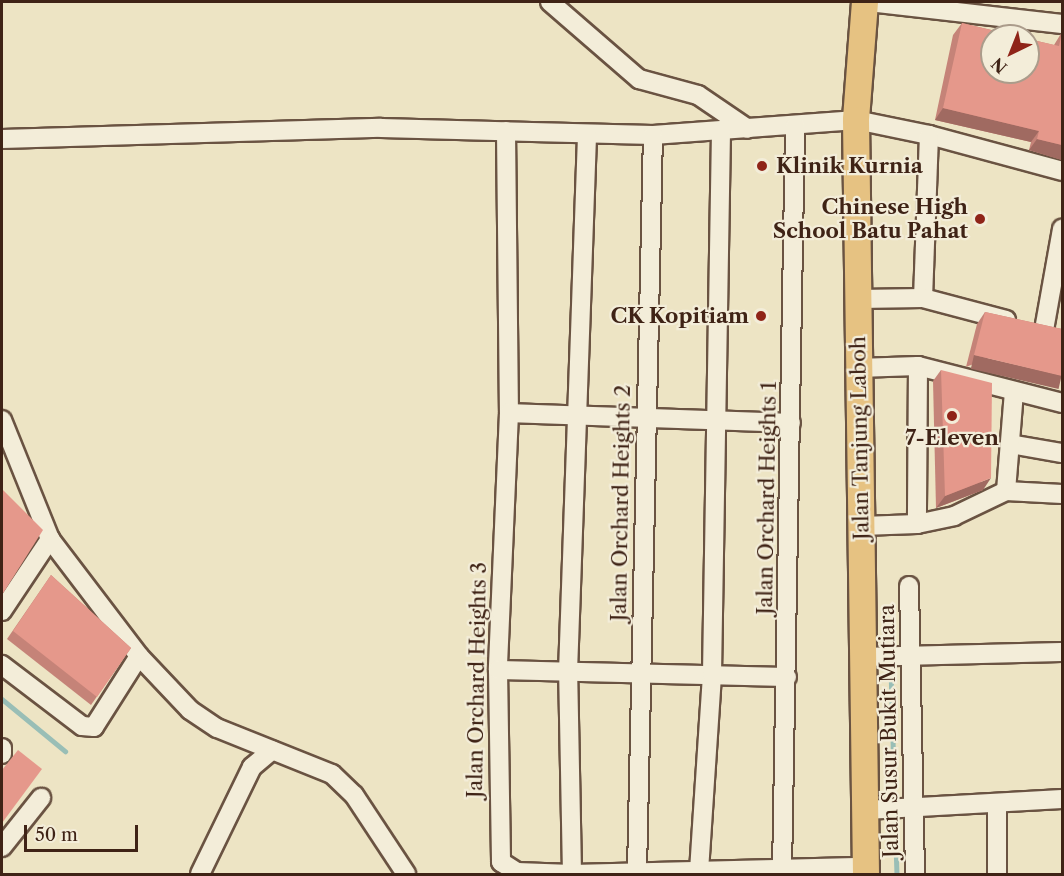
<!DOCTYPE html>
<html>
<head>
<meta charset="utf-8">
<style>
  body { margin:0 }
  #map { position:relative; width:1064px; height:876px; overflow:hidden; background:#ede4c4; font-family:"Libre Caslon Text",serif }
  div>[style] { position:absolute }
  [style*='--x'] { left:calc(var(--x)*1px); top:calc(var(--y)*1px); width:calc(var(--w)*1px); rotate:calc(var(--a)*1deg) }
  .stream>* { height:4.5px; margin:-2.25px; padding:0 2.25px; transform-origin:2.25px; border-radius:2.25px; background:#99beb6 }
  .roads { filter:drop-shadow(2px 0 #6a5342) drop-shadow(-2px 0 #6a5342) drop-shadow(0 2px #6a5342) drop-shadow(0 -2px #6a5342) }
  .minor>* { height:18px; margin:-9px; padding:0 9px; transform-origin:9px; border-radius:9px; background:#f3edd9 }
  .highway>* { height:26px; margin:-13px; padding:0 13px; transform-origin:13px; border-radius:13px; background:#e6c282 }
  .wall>* { inset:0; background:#c58378 }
  .shaded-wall>* { inset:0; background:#a06a61; transform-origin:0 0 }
  .building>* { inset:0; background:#e5988b }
  .dots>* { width:16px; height:16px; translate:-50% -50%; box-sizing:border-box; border:3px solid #f3edd9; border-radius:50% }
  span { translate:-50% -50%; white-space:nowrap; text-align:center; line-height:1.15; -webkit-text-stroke:4.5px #f3edd9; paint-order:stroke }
  .poi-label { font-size:21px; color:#3f2316; font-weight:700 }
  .left { translate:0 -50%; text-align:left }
  .right { translate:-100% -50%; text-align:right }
  .street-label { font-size:21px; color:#3f2316 }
  .frame { position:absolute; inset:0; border:3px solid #3f2316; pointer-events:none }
  .north { position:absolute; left:980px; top:24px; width:60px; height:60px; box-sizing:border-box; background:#f3edd9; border:2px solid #ab9c8b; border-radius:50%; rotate:223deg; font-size:16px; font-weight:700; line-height:24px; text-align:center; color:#3f2316 }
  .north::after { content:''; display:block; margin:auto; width:21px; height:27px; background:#8f2418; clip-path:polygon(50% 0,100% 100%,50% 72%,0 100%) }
  .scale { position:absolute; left:24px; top:825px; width:114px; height:27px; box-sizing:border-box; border:3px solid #3f2316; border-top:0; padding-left:8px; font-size:18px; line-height:21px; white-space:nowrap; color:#3f2316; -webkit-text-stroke:4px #f3edd9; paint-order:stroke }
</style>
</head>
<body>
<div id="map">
  <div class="stream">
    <i style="--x:891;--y:668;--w:105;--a:88.4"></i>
    <i style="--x:2;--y:699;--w:82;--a:39.5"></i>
    <i style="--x:895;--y:814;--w:60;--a:88.1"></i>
  </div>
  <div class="roads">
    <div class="minor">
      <i style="--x:550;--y:2;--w:118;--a:40.9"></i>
      <i style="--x:639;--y:79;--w:61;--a:15.2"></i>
      <i style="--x:698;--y:95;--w:60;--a:34.2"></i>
      <i style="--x:869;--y:2;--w:194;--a:6.5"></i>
      <i style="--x:506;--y:131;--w:282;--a:89.4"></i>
      <i style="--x:509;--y:413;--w:257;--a:92.5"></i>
      <i style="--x:498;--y:670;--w:192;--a:89.1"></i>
      <i style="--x:501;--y:862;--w:19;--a:32"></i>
      <i style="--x:517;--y:872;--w:55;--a:2.1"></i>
      <i style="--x:572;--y:874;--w:294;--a:-1.4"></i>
      <i style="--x:929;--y:135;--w:138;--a:15.1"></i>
      <i style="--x:2;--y:139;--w:379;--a:-1.7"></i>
      <i style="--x:381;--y:128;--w:272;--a:1.5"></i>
      <i style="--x:653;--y:135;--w:204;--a:-4.2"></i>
      <i style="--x:856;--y:120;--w:75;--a:11.6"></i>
      <i style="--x:929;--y:135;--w:163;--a:92.1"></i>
      <i style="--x:858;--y:299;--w:65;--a:-0.9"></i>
      <i style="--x:923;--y:298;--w:86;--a:14.8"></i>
      <i style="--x:1044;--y:330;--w:103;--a:-79.9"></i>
      <i style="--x:918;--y:366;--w:149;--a:14.4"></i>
      <i style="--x:857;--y:368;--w:61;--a:-1.9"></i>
      <i style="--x:918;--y:366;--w:158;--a:90.4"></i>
      <i style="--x:917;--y:524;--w:55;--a:177.9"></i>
      <i style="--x:509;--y:413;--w:282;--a:2"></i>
      <i style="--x:2;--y:420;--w:128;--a:68"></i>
      <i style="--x:50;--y:539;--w:147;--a:52.7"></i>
      <i style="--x:139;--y:656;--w:84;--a:122.4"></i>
      <i style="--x:94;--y:727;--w:12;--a:-175"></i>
      <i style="--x:82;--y:726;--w:101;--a:-142.7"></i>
      <i style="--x:1010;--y:444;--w:53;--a:9.8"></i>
      <i style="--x:1006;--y:491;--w:100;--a:-85.4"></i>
      <i style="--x:917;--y:524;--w:38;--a:-12"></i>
      <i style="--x:954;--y:516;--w:58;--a:-25.7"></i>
      <i style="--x:1006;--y:491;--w:56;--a:3.1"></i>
      <i style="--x:909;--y:586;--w:288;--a:88.8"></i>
      <i style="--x:2;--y:611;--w:87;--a:-56.3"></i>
      <i style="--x:139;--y:656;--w:74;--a:46.6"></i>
      <i style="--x:190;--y:710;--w:32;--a:34"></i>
      <i style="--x:217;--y:728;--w:124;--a:21.8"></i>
      <i style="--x:332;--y:774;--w:30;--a:44"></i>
      <i style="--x:354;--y:795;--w:95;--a:56.6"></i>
      <i style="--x:860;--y:657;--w:202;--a:-1.4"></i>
      <i style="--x:498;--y:670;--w:289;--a:1.4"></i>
      <i style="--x:2;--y:748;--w:6;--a:90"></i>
      <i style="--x:866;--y:810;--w:196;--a:-3.2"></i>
      <i style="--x:2;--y:847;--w:63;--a:-51.5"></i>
      <i style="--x:699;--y:871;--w:197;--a:-86.2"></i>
      <i style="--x:712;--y:674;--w:542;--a:-89.05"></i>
      <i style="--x:637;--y:872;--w:737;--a:-88.76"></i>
      <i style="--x:782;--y:872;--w:746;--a:-89"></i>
      <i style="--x:200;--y:874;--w:119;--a:-64.1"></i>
      <i style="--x:252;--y:767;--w:26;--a:-40"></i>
      <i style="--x:572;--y:874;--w:202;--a:-91.1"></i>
      <i style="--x:568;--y:672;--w:537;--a:-87.97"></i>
      <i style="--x:997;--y:874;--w:71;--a:-90"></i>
    </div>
    <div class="highway">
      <i style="--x:865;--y:2;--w:118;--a:94.4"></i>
      <i style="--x:856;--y:120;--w:754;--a:89.24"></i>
    </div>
  </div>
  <div class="wall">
    <i style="clip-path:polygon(962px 23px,1054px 45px,1062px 32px,1062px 160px,1029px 150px,1031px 142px,935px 120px,953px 35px)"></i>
    <i style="clip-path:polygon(985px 312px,1062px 329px,966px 367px,977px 324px)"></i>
    <i style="clip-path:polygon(941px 370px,983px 490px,936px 508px,933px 381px)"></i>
    <i style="clip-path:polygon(51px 575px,131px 648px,91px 705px,7px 639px)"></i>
  </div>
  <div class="shaded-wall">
    <i style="clip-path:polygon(943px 108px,1039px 131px,1031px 142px,935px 120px)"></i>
    <i style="clip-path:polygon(1037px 139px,1062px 145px,1062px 160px,1029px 150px)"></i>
    <i style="left:974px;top:355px;width:90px;height:14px;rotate:13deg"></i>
    <i style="clip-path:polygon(991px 478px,983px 490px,936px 508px,945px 496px)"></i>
  </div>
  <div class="building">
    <i style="clip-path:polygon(962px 23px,1016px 36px,992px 36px,992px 72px,1028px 72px,1028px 39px,1059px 46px,1062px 32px,1062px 145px,1037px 139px,1039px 131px,943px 108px)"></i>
    <i style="clip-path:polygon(985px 312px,1062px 329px,1062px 376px,974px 355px)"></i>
    <i style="clip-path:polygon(941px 370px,992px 383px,991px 478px,945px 496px)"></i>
    <i style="clip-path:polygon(2px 489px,43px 530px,2px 595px)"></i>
    <i style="clip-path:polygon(51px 575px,131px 648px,97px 697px,13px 631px)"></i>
    <i style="clip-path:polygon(18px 750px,42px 769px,2px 823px,2px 770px)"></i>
  </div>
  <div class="dots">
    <i style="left:762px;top:166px;background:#8f2418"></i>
    <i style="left:980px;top:219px;background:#8f2418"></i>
    <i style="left:761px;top:316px;background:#8f2418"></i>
    <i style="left:952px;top:416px;background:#8f2418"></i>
  </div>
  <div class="poi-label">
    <span class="left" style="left:776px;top:166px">Klinik Kurnia</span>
    <span class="right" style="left:968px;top:219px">Chinese High<br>School Batu Pahat</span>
    <span class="right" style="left:749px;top:316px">CK Kopitiam</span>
    <span style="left:952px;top:438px">7-Eleven</span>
  </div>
  <div class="street-label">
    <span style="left:860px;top:438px;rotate:-91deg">Jalan Tanjung Laboh</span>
    <span style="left:767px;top:498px;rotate:-89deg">Jalan Orchard Heights 1</span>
    <span style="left:621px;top:503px;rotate:-89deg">Jalan Orchard Heights 2</span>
    <span style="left:477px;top:680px;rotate:-89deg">Jalan Orchard Heights 3</span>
    <span style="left:889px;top:731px;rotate:-91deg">Jalan Susur Bukit Mutiara</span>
  </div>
  <div class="frame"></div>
  <div class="north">N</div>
  <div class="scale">50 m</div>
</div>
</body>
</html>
